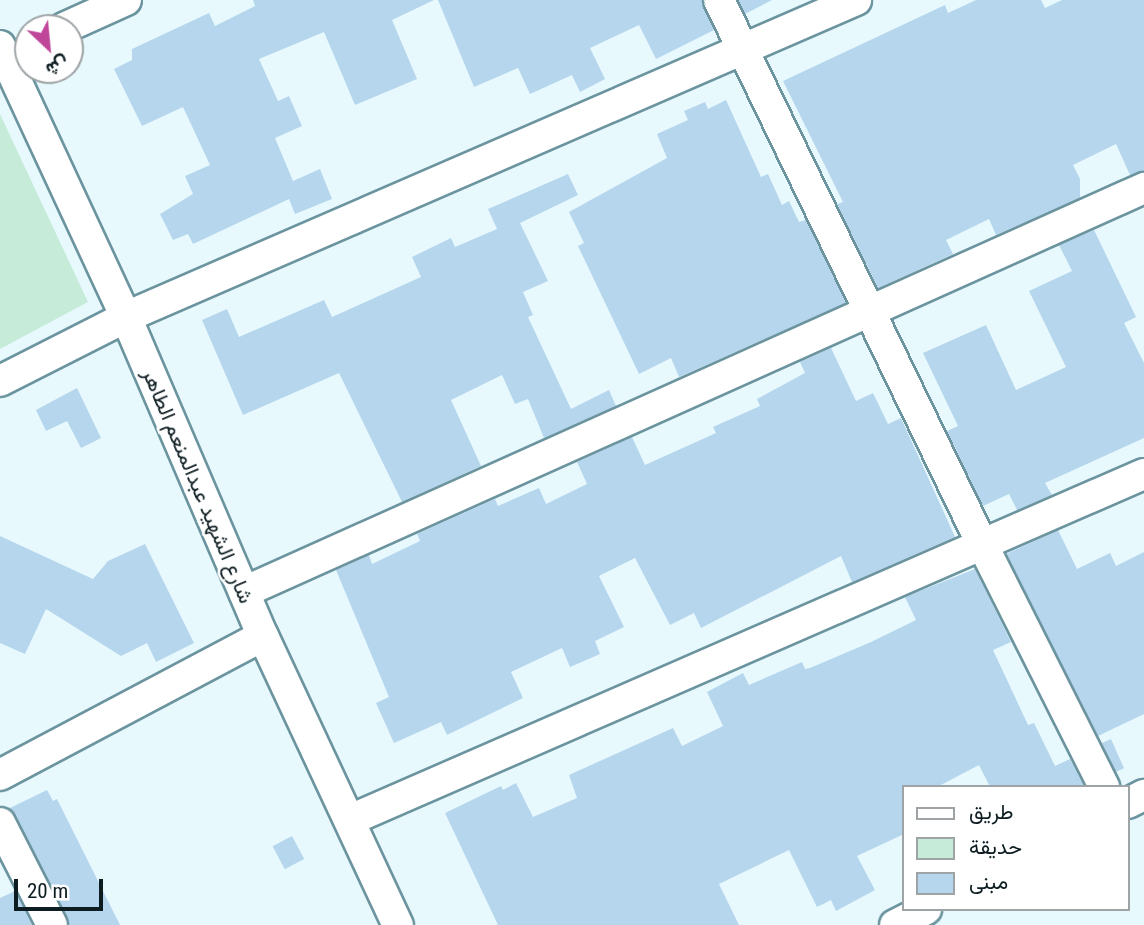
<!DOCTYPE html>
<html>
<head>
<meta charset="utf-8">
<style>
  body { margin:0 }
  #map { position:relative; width:1144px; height:925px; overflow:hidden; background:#e7f9fd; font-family:"Roboto Condensed",Vazirmatn,sans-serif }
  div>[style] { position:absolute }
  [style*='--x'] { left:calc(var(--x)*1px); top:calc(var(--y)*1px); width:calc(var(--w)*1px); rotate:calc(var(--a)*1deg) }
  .green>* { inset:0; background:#c6ebd9 }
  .building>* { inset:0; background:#b6d6ee; transform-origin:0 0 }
  .roads { filter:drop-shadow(2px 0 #6b949f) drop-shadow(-2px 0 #6b949f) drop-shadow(0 2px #6b949f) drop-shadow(0 -2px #6b949f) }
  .minor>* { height:30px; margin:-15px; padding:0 15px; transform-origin:15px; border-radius:15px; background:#fff }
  span { translate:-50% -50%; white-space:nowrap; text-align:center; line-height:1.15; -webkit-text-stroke:5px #fff; paint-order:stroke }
  .street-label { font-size:21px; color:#0c1c21 }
  .legend { position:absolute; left:902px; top:785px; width:228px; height:126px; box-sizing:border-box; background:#fff; border:2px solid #9ea4a6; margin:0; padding:9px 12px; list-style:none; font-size:21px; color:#0c1c21 }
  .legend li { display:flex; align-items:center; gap:14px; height:35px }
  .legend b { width:35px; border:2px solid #9ea4a6 }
  .north { position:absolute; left:14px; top:14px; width:70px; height:70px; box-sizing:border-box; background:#fff; border:2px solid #9ea4a6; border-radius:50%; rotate:154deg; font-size:19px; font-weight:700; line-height:28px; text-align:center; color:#0c1c21 }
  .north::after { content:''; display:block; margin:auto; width:24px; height:32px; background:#bf4699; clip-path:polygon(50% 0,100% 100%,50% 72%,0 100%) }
  .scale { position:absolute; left:14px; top:879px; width:89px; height:32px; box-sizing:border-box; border:4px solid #0c1c21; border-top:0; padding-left:9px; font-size:21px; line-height:24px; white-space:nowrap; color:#0c1c21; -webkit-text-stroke:5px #fff; paint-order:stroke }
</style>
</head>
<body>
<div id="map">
  <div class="green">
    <i style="clip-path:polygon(0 114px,88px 302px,0 349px)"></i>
  </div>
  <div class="building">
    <i style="clip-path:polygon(253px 0,434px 0,392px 20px,417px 79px,355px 105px,324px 32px,259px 59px,278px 101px,289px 96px,302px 126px,275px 138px,293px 181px,320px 169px,332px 199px,295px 214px,289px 199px,193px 244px,188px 234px,173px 240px,160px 214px,193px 194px,185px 176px,210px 165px,183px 107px,142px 126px,114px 69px,132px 60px,132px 49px,209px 13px,215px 26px,255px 6px)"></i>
    <i style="clip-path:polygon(438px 0,702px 0,714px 30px,656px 59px,639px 25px,590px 48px,605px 79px,580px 92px,572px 75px,530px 94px,518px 68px,474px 87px)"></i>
    <i style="clip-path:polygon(738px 0,772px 0,745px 14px)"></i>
    <i style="clip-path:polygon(976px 0,1041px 0,1045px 8px,1062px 0,1144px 0,1144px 171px,1130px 175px,1116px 144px,1073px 165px,1080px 179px,1080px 198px,996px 235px,989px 219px,946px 240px,953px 254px,878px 288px,837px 204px,843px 202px,783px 81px,945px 5px,948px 13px)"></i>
    <i style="clip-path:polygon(726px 100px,761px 177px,768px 174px,782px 205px,789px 201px,799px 222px,806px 220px,846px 303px,679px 377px,671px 358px,639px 374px,578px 246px,584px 243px,569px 212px,667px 158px,657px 134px,688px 120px,684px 111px,705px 102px,708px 109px)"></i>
    <i style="clip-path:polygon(568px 174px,578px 195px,520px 223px,548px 281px,523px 292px,533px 315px,528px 317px,571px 409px,609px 390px,616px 406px,544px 438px,528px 399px,515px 404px,502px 375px,451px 400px,481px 466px,402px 502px,339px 373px,243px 415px,202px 320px,227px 309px,239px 337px,324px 300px,332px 317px,421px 277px,412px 257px,451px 238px,455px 247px,497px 229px,488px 209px)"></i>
    <i style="clip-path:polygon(1094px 230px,1136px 317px,1124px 323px,1144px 363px,1144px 438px,1045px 483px,1052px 495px,1017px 510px,1009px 494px,983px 506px,947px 431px,958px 426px,923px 353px,986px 325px,1016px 390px,1066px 367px,1029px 291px,1072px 271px,1059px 245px)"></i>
    <i style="clip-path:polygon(831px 348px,856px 401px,873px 393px,888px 424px,901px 418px,955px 537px,852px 582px,841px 556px,701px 628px,694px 613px,670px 625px,635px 558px,599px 576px,624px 627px,595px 641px,600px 654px,570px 667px,562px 648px,511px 672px,523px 698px,447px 735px,441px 722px,394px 743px,376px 703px,389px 697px,336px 570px,369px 555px,372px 564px,420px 541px,417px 534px,495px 499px,498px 506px,539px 488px,546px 504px,587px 484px,577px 462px,632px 437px,645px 465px,716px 433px,713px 427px,760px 406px,757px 399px,805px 373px,800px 362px)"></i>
    <i style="clip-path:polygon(77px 388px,101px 438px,81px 448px,67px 421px,46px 431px,36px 410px)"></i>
    <i style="clip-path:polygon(1058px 530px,1077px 569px,1110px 553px,1116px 566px,1144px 552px,1144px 714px,1098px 736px,1006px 554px)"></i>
    <i style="clip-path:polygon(0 536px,93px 579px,108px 561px,145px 544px,194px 643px,156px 662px,147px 643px,121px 656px,46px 609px,25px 654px,0 643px)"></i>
    <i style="clip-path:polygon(975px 569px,1011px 642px,993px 650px,1028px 725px,1034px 723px,1055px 766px,1070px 759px,1084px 786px,990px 787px,979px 765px,937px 787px,904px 787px,904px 834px,857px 856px,875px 890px,836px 911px,831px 900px,817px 907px,789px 850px,719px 884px,739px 925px,498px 925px,445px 813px,501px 786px,503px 790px,516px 783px,533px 817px,577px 798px,569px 775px,673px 728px,682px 746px,723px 726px,707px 692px,743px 673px,749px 685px,802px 662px,805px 669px,810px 668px,871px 642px,916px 620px,905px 597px)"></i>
    <i style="left:1111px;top:739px;width:32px;height:10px;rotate:66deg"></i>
    <i style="clip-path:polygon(47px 790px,53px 801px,57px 799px,120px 925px,69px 925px,10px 808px)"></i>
    <i style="left:292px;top:836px;width:26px;height:22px;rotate:62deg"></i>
    <i style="clip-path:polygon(15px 891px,32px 925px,0 925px,0 898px)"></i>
  </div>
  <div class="roads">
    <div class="minor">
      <i style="--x:719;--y:0;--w:602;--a:64.2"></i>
      <i style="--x:981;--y:542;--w:274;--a:63.3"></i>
      <i style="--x:64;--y:28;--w:68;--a:-24.3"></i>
      <i style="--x:0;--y:46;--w:299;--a:65.1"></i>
      <i style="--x:126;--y:317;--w:347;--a:66.8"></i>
      <i style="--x:263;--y:636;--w:319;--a:65"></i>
      <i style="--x:0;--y:381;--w:141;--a:-26.9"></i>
      <i style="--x:126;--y:317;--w:796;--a:-23.47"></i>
      <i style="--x:244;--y:592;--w:987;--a:-24.17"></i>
      <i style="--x:0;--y:775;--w:297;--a:-27.9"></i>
      <i style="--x:1128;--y:803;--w:18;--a:-27"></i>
      <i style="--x:350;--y:820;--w:866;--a:-23.55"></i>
      <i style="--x:0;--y:823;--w:114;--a:63"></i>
      <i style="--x:895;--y:925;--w:35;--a:-27"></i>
    </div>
  </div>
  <div class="street-label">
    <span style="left:198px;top:486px;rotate:67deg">شارع الشهيد عبدالمنعم الطاهر</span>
  </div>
  <ul class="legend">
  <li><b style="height:9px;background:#fff"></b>طريق</li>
  <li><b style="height:19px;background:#c6ebd9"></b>حديقة</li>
  <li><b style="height:19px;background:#b6d6ee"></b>مبنى</li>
  </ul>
  <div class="north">ش</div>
  <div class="scale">20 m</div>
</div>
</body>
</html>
